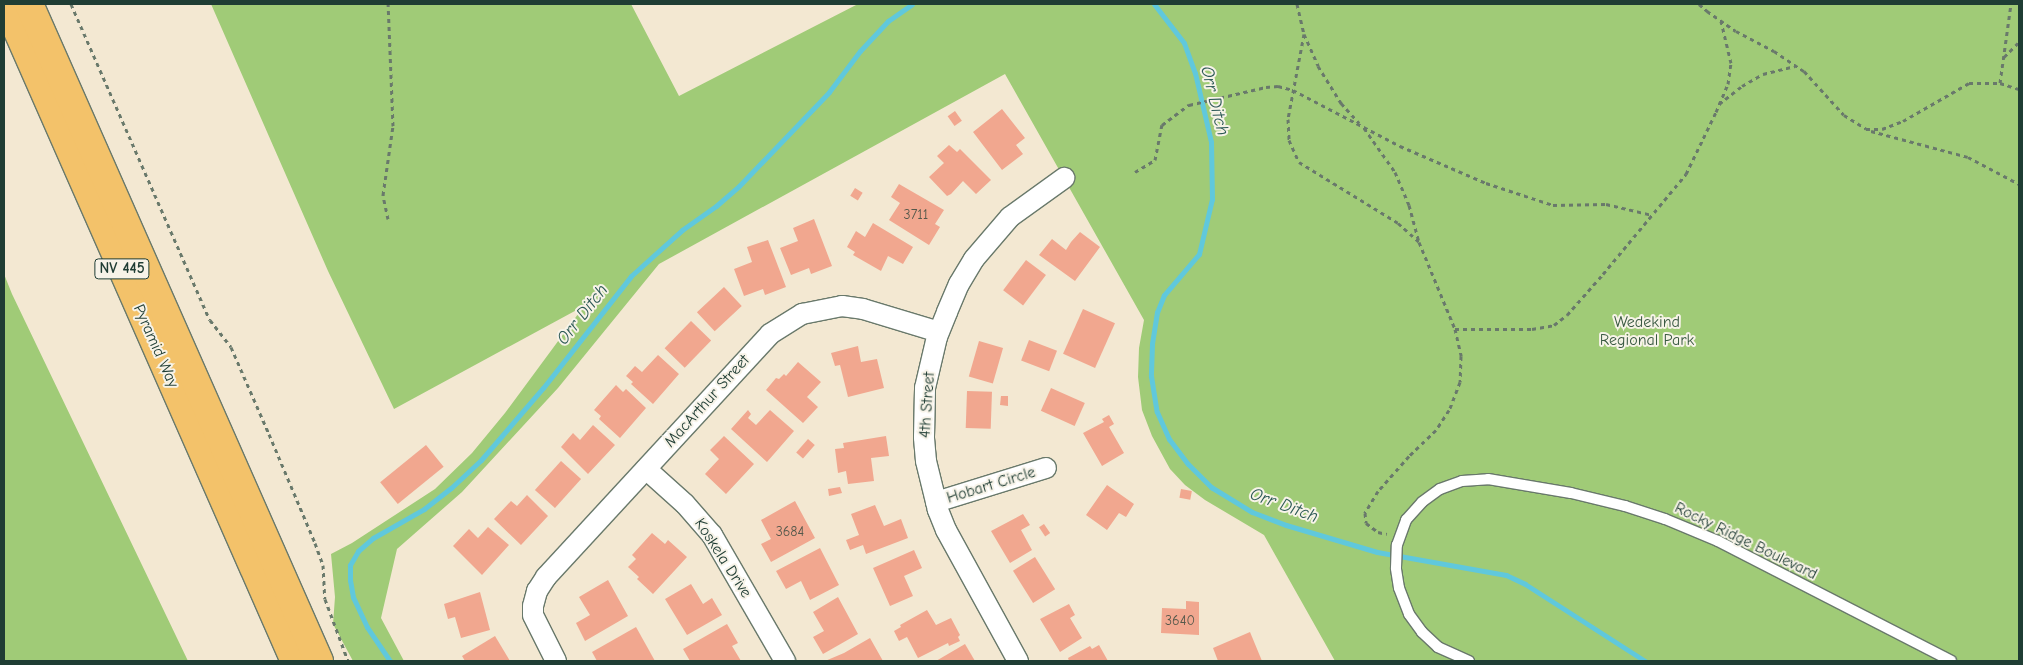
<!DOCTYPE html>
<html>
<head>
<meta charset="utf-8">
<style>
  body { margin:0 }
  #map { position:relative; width:2023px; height:665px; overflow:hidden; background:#f3e8d2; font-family:"Comic Neue",sans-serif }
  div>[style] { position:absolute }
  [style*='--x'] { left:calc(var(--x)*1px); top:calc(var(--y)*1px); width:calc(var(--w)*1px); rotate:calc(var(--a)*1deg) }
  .green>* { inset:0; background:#a0cb77 }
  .stream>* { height:5px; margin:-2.5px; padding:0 2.5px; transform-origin:2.5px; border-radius:2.5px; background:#60c8dc }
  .building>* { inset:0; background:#f1a78f; transform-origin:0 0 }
  .path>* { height:3px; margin-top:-1.5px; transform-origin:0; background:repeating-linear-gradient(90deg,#69796b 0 4px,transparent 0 8px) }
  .roads { filter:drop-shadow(1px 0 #69796b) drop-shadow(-1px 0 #69796b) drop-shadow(0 1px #69796b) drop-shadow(0 -1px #69796b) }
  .lane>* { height:10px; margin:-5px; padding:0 5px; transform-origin:5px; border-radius:5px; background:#fff }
  .street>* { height:20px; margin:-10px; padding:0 10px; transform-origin:10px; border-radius:10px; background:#fff }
  .primary>* { height:28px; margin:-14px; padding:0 14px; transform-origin:14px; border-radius:14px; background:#f3c26a }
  span { translate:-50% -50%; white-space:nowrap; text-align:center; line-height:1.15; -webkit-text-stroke:4px #f7f3e8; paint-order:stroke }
  .number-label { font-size:14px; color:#54584b }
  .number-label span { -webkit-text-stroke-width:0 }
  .shield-label span { padding:1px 4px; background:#f7f3e8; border:1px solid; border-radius:4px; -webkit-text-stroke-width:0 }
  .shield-label { font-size:15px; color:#1f3d34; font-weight:700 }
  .park-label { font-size:16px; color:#395941 }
  .street-label { font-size:16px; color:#1f3d34 }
  .water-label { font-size:18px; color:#2c5956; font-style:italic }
  .frame { position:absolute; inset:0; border:5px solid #1f3d34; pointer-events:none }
</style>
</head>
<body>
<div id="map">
  <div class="green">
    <i style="clip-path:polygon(211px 4px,631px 4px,679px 96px,858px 4px,2019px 4px,2019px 661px,1335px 661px,1264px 535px,1205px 500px,1185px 485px,1170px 469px,1152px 436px,1142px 410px,1138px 377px,1139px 348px,1144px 320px,1005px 74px,659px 264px,558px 388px,462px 492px,397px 549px,381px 618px,404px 661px,353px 661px,333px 624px,335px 597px,331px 554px,352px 543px,435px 489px,472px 453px,505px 413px,584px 306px,394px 409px,328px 271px)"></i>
    <i style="clip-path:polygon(4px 274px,12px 294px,188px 661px,4px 661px)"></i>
  </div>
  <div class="stream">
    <i style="--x:1154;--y:4;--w:49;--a:52.4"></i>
    <i style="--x:1184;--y:43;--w:32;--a:70"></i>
    <i style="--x:1195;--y:73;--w:71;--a:76.9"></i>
    <i style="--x:1211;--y:142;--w:57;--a:89"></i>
    <i style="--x:1212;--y:199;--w:57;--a:103.3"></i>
    <i style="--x:1199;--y:254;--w:54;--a:130.5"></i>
    <i style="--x:1164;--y:295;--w:18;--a:112"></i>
    <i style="--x:1157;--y:312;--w:32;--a:99"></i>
    <i style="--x:1152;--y:344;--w:32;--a:92"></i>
    <i style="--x:1151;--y:376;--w:36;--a:81"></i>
    <i style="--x:1157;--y:412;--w:30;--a:66"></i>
    <i style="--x:1169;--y:439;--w:31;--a:53"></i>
    <i style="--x:1188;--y:464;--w:33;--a:45"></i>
    <i style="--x:1211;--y:487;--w:48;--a:31.4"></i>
    <i style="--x:1252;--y:512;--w:36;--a:21"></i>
    <i style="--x:1286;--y:525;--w:95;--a:16.5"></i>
    <i style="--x:1377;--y:552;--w:131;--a:10.1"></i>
    <i style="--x:1506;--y:575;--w:21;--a:25"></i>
    <i style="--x:1525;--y:584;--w:143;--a:32.7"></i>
    <i style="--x:390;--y:661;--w:41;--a:-124.1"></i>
    <i style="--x:367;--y:627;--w:33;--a:-115"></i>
    <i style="--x:353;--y:597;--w:17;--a:-100"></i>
    <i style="--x:350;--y:580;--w:15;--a:-90"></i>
    <i style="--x:350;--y:565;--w:16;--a:-60"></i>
    <i style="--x:358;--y:551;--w:20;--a:-41"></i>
    <i style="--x:373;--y:538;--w:59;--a:-29.6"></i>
    <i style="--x:424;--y:509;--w:34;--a:-38"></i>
    <i style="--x:451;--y:488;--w:41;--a:-43"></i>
    <i style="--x:481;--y:460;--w:95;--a:-49.3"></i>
    <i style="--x:543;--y:388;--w:142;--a:-51.8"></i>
    <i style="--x:631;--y:276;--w:69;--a:-42"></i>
    <i style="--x:682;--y:230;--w:42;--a:-35.2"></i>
    <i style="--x:716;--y:206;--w:30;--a:-41"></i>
    <i style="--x:739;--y:186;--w:130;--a:-46.2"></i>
    <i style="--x:829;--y:92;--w:51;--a:-52.9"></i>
    <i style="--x:860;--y:51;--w:41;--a:-47"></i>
    <i style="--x:888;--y:21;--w:29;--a:-35"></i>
  </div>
  <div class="building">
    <i style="clip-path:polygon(1002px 109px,1025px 138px,1016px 145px,1023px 154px,1002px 170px,973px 132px)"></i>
    <i style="left:955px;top:111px;width:12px;height:9px;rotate:55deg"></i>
    <i style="clip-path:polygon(949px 145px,957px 152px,960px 149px,991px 180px,976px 194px,963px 181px,951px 194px,947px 196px,929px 177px,944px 163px,937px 156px)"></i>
    <i style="clip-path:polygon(899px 184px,944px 210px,935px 224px,940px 227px,929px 245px,889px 220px,900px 203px,891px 197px)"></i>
    <i style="left:855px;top:188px;width:9px;height:9px;rotate:32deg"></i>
    <i style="clip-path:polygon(814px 219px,832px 266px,811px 274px,809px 268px,791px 275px,780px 248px,798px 241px,793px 228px)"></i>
    <i style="clip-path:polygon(873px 223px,913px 247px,903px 264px,888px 256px,881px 271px,853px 255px,855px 252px,847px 247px,856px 231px,865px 237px)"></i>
    <i style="clip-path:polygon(1080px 232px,1100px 247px,1075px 281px,1039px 255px,1052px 239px,1066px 250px,1071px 242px)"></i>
    <i style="clip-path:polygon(768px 240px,786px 287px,765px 295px,763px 289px,744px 296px,734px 269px,752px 262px,747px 247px)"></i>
    <i style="left:1026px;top:260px;width:25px;height:38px;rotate:37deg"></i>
    <i style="left:724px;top:287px;width:26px;height:37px;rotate:47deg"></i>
    <i style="left:1083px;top:309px;width:35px;height:49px;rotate:24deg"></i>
    <i style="left:691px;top:321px;width:28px;height:38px;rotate:44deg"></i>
    <i style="left:1029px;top:340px;width:30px;height:22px;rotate:21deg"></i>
    <i style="left:979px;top:341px;width:25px;height:37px;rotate:16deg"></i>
    <i style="clip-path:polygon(858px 346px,861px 362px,877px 359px,884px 388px,848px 397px,840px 365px,835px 366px,831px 353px)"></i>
    <i style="clip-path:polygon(658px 355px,679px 374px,653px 404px,631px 384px,633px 382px,626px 376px,635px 366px,642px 372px)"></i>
    <i style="clip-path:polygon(798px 362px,821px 382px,807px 397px,818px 407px,803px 423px,766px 390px,776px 378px,779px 379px,784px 374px,786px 376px)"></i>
    <i style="clip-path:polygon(616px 385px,623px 392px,626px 389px,646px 408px,620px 438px,599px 419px,601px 416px,594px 410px)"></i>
    <i style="left:1051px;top:388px;width:37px;height:25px;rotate:24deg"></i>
    <i style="left:967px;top:391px;width:25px;height:37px;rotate:2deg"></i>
    <i style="clip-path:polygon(1001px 396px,1008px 396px,1008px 406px,1000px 405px)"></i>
    <i style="clip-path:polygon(748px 410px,751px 414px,748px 418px,756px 425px,770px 410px,794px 431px,767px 462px,731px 429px)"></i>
    <i style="clip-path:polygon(1109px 415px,1114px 424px,1109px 427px,1124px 453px,1102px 466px,1083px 433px,1104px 422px,1102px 419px)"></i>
    <i style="clip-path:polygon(593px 425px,615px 445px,588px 474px,561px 447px,573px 433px,580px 440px)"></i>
    <i style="clip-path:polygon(724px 436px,754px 464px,726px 494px,705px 474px,719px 459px,710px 450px)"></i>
    <i style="clip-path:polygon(886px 436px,889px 456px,871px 458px,874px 481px,848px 484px,846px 471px,838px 473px,835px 449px,844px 448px,843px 443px)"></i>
    <i style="left:808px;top:439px;width:9px;height:18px;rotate:41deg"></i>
    <i style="left:426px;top:445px;width:28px;height:59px;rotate:51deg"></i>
    <i style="left:561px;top:461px;width:27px;height:39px;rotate:42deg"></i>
    <i style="clip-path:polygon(1107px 485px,1134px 504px,1126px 517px,1119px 513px,1107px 530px,1086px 515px)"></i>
    <i style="clip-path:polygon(840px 487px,842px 493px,829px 496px,828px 489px)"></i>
    <i style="left:1181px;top:489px;width:11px;height:9px;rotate:10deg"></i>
    <i style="clip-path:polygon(527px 495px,548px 516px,521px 545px,494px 519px,511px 501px,517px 506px)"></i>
    <i style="clip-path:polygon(795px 501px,815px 538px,771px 562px,761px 544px,771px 539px,761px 520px)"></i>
    <i style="clip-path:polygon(875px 505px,884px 526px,901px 519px,908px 538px,866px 554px,863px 545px,850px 550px,846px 540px,859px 535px,851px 514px)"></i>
    <i style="clip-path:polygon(1023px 514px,1030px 525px,1021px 530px,1032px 550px,1010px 563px,991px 531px)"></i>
    <i style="left:1044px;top:524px;width:11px;height:6px;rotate:56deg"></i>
    <i style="clip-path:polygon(488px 527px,509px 545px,482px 575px,453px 546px,469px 529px,478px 538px)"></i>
    <i style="clip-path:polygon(652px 533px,665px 544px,668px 540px,687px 557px,653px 594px,637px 579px,639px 577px,628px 567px,636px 559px,632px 555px)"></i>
    <i style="clip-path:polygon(820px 548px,839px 585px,810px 600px,801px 581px,786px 589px,776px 571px)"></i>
    <i style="clip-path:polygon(914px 550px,922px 568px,904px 576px,913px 596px,890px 606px,873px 568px)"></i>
    <i style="left:1035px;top:557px;width:38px;height:26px;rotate:58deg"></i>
    <i style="clip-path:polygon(608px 580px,628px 616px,585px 641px,576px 623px,590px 615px,579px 597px)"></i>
    <i style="clip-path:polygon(691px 584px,703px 604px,712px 598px,722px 615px,687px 635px,665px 599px)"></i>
    <i style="clip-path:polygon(480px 592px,490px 630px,461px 638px,455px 617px,448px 619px,444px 604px)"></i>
    <i style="clip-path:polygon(838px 597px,858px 634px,823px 654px,813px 637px,824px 631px,813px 612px)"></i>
    <i style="clip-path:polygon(1186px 601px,1199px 602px,1199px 635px,1161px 633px,1162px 608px,1186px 609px)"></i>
    <i style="clip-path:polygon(1069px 604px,1075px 615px,1070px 618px,1082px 638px,1060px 652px,1040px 619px)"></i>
    <i style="clip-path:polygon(927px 610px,936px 625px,951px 618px,960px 635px,958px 637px,960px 641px,949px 646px,948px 643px,918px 658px,907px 637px,899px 641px,894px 631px,901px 627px,900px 625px)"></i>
    <i style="clip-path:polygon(727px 624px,738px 643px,732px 646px,741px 661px,690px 661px,683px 649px)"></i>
    <i style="clip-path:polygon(636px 627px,655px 661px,597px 661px,592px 652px)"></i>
    <i style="clip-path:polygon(1250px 632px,1262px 661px,1218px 661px,1213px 648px)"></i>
    <i style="clip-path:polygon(495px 636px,510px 661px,465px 661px,462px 656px)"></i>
    <i style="clip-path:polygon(870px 638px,883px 661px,825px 661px,844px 653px)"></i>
    <i style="clip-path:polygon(965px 644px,975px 661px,936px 661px)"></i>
    <i style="clip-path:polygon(1099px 645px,1108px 661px,1069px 661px,1068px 658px,1090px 646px,1092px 649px)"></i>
  </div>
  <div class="path">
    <i style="--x:71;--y:4;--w:345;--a:66.3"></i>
    <i style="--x:210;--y:320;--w:34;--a:52"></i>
    <i style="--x:231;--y:347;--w:95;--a:66.4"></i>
    <i style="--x:269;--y:434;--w:118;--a:67.1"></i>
    <i style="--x:315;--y:543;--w:23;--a:70"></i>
    <i style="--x:323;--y:565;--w:34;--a:87"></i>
    <i style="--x:325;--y:599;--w:66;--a:69.6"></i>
    <i style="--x:1297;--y:4;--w:31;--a:77"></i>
    <i style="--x:1304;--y:34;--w:35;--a:66"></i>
    <i style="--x:1318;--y:66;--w:44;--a:58.1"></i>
    <i style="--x:1341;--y:103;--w:27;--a:48"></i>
    <i style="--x:1699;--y:4;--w:11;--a:41"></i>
    <i style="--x:1707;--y:11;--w:35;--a:35"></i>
    <i style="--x:1736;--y:31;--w:43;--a:27.8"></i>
    <i style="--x:1774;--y:51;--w:36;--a:34"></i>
    <i style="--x:1804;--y:71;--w:59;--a:47.7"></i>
    <i style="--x:1844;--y:115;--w:26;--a:32"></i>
    <i style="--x:1866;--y:129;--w:16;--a:0"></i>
    <i style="--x:1882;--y:129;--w:22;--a:-21"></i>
    <i style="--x:1903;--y:121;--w:76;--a:-29.9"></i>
    <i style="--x:1969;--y:83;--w:31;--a:0"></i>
    <i style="--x:2000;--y:83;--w:20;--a:18"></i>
    <i style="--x:1304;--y:34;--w:86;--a:100.7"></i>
    <i style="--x:1288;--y:119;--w:21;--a:87"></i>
    <i style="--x:1289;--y:140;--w:24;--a:66"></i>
    <i style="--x:1299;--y:162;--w:116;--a:31.6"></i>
    <i style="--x:1398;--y:223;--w:28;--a:42"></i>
    <i style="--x:1419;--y:242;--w:94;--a:67.5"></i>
    <i style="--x:1455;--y:329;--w:28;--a:77"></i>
    <i style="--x:1461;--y:356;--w:26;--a:92"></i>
    <i style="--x:1460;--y:382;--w:30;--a:111"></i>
    <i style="--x:1449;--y:410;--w:24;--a:123"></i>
    <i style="--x:1436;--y:430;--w:37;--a:136"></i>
    <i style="--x:1409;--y:456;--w:47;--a:131.5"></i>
    <i style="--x:1378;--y:491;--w:26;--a:121"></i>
    <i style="--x:1365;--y:513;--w:10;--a:84"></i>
    <i style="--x:1366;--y:523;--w:15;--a:37"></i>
    <i style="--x:1378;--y:532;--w:9;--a:13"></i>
    <i style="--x:2004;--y:57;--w:21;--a:-45"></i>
    <i style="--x:2000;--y:83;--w:80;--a:-82.1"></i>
    <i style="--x:1719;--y:104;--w:29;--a:-38"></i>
    <i style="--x:1742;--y:86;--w:24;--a:-30"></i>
    <i style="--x:1763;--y:74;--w:33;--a:-14"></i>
    <i style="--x:1364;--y:128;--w:54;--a:54.8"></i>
    <i style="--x:1395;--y:172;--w:36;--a:67"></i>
    <i style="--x:1409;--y:205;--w:38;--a:75"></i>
    <i style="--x:1871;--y:131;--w:100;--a:15"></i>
    <i style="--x:1968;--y:157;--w:58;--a:27.9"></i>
    <i style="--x:1135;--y:172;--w:23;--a:-31"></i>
    <i style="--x:1155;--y:160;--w:36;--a:-79"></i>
    <i style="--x:1162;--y:125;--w:34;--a:-37"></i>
    <i style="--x:1189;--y:105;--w:79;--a:-13.2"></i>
    <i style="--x:1266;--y:87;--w:12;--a:-5"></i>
    <i style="--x:1278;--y:86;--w:16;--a:15"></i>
    <i style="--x:1293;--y:90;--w:121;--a:27.6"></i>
    <i style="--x:1400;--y:146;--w:94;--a:23.3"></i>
    <i style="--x:1486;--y:183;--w:71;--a:18.2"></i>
    <i style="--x:1553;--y:205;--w:53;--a:-1.1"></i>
    <i style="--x:1606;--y:204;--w:47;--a:13.4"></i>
    <i style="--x:388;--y:219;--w:25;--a:-102"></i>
    <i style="--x:383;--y:195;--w:70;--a:-81.8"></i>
    <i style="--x:393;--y:126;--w:122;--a:-92.3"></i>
    <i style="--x:1455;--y:329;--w:77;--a:0"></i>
    <i style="--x:1532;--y:329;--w:22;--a:-10"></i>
    <i style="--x:1554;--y:325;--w:16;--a:-38"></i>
    <i style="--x:1567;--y:315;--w:55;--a:-48.7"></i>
    <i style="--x:1603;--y:274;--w:130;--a:-50.3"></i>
    <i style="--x:1686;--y:174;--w:69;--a:-64.2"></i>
    <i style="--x:1716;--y:112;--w:30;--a:-67"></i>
    <i style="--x:1728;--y:84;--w:21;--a:-82"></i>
    <i style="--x:1731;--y:63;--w:43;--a:-103.4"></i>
  </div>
  <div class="roads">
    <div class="lane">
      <i style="--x:1469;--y:661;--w:34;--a:-156"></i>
      <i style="--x:1438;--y:647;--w:22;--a:-137"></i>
      <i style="--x:1422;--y:632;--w:22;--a:-126"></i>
      <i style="--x:1409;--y:614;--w:28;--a:-111"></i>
      <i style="--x:1399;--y:588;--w:20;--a:-99"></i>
      <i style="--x:1396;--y:568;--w:23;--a:-88"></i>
      <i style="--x:1397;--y:545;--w:27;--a:-70"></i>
      <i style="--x:1406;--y:520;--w:24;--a:-48"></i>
      <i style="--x:1422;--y:502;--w:22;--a:-36"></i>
      <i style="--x:1440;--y:489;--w:23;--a:-20"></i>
      <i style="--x:1462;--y:481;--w:26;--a:-4"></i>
      <i style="--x:1488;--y:479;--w:84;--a:9.6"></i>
      <i style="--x:1571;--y:493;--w:56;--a:13.5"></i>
      <i style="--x:1625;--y:506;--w:42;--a:18"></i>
      <i style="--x:1665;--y:519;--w:57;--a:22.5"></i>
      <i style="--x:1718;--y:541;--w:262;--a:27.2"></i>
    </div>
    <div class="street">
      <i style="--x:646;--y:469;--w:52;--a:41.9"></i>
      <i style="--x:685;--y:504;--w:41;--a:48.9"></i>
      <i style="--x:712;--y:535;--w:146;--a:59.9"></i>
      <i style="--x:936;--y:502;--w:115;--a:-17.2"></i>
      <i style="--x:556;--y:661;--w:51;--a:-116.6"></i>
      <i style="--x:533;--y:615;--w:9;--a:-90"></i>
      <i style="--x:533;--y:606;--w:16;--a:-75"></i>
      <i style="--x:537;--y:591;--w:17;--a:-57"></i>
      <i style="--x:546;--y:577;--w:330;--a:-47.3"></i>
      <i style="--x:770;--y:334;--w:38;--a:-32"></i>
      <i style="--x:802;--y:314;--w:41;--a:-11.3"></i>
      <i style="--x:842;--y:306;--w:21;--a:8"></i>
      <i style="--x:863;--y:309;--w:79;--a:16.8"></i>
      <i style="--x:1018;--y:661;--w:149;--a:-118.8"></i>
      <i style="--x:946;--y:530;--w:22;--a:-112"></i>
      <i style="--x:938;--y:510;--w:50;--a:-103.8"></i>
      <i style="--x:926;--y:461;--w:24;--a:-95"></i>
      <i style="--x:924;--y:437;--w:49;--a:-88.8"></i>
      <i style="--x:925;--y:388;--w:52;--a:-76.8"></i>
      <i style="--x:937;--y:337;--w:27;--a:-68"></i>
      <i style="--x:947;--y:312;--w:30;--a:-67"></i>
      <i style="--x:959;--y:284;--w:29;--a:-59"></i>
      <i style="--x:974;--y:259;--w:55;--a:-49.4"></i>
      <i style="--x:1010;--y:217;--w:67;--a:-35.8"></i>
    </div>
    <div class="primary">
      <i style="--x:6;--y:4;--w:718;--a:66.26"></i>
      <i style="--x:29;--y:4;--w:718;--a:66.18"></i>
    </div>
  </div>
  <div class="number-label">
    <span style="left:916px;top:215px">3711</span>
    <span style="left:790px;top:532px">3684</span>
    <span style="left:1180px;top:621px">3640</span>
  </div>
  <div class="shield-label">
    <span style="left:122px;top:269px">NV 445</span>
  </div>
  <div class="park-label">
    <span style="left:1647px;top:331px">Wedekind<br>Regional Park</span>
  </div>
  <div class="street-label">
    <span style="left:156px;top:346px;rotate:66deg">Pyramid Way</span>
    <span style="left:707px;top:401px;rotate:-48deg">MacArthur Street</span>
    <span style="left:927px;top:405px;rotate:-86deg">4th Street</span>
    <span style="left:991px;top:485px;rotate:-17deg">Hobart Circle</span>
    <span style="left:1746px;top:541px;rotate:26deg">Rocky Ridge Boulevard</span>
    <span style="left:723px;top:558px;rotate:57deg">Koskela Drive</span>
  </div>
  <div class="water-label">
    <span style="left:1214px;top:101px;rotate:76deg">Orr Ditch</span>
    <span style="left:583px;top:315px;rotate:-52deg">Orr Ditch</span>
    <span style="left:1284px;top:506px;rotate:20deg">Orr Ditch</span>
  </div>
  <div class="frame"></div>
</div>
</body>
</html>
